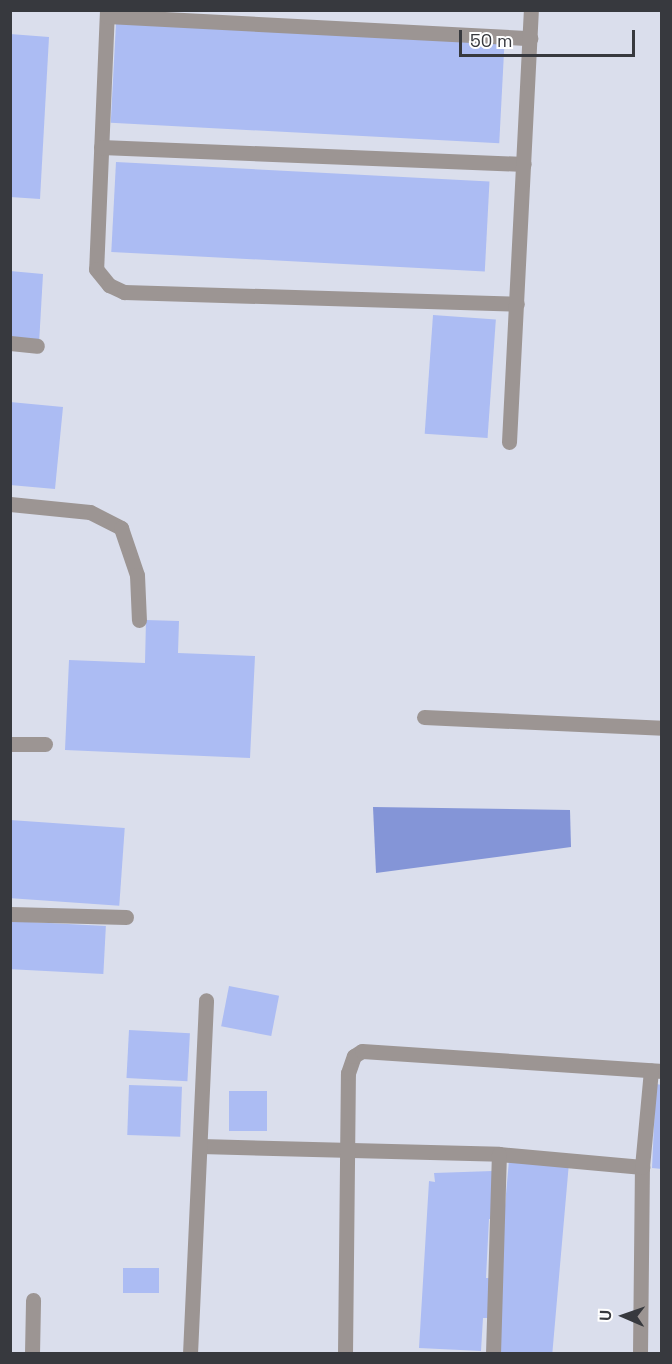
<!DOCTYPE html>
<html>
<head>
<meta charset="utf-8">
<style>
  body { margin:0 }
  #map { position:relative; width:672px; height:1364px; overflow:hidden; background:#dadeec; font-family:"Space Grotesk",sans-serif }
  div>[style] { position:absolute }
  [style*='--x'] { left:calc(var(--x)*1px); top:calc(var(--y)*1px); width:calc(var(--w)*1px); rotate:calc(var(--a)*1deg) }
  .water>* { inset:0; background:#8495d7 }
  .building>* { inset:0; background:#acbcf3; transform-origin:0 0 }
  .minor>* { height:15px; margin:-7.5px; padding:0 7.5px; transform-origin:7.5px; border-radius:7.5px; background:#9c9593 }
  span { translate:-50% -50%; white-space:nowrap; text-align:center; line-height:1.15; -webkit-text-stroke:6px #fff; paint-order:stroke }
  .frame { position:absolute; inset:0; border:12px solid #37393e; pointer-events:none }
  .north { position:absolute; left:594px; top:1286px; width:60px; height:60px; -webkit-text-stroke:4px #fff; paint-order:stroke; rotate:272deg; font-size:16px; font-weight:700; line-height:24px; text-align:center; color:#37393e }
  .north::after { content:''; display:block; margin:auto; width:21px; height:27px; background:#37393e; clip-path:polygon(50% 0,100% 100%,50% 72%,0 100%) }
  .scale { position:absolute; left:459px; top:30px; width:176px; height:27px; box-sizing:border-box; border:3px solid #37393e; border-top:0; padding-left:8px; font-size:18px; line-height:21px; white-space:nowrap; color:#37393e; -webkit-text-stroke:4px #fff; paint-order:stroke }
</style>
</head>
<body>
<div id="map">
  <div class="water">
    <i style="clip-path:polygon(373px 807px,570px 810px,571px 847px,376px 873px)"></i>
  </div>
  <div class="building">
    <i style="left:116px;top:23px;width:389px;height:100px;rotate:3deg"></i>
    <i style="clip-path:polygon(10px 34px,49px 37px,40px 199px,10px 197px)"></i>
    <i style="left:116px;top:162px;width:374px;height:90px;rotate:3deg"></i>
    <i style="clip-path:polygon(10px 271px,43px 274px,39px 344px,10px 341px)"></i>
    <i style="left:433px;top:315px;width:63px;height:119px;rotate:4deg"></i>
    <i style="clip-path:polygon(10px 402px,63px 407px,55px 489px,10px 485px)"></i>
    <i style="clip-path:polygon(146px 620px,179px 621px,178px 653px,255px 656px,250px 758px,65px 750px,69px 660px,145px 663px)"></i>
    <i style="left:10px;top:820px;width:115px;height:78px;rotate:4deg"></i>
    <i style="left:10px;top:921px;width:96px;height:48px;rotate:3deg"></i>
    <i style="left:229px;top:986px;width:51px;height:41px;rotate:11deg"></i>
    <i style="left:129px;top:1030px;width:61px;height:48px;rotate:3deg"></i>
    <i style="clip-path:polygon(656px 1084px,662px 1085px,662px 1169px,652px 1168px)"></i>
    <i style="left:129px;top:1085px;width:53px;height:50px;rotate:2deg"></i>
    <i style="left:229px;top:1091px;width:38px;height:40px"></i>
    <i style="left:509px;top:1160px;width:60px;height:194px;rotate:5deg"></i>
    <i style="clip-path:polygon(493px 1171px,494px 1219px,489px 1219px,486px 1278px,492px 1278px,491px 1318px,483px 1318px,481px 1351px,419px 1348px,429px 1181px,435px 1182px,434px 1173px)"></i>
    <i style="left:159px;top:1268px;width:25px;height:36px;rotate:90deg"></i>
  </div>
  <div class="minor">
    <i style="--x:107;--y:10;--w:259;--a:92.4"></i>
    <i style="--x:96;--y:269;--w:21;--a:51"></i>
    <i style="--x:109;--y:285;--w:17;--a:25"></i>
    <i style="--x:124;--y:292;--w:393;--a:1.7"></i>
    <i style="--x:107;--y:16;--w:424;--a:3"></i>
    <i style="--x:101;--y:147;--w:423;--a:2.3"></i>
    <i style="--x:10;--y:343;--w:27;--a:6"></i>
    <i style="--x:509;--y:442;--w:433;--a:-87.1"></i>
    <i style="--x:10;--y:504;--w:80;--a:5.7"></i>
    <i style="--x:90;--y:512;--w:35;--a:27"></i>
    <i style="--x:121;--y:528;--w:50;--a:71.2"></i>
    <i style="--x:137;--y:575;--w:45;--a:87.5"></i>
    <i style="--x:424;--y:717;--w:238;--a:2.6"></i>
    <i style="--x:10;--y:744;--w:35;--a:0"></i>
    <i style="--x:10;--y:914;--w:116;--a:1.5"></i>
    <i style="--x:200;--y:1146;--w:299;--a:1.5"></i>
    <i style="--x:499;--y:1154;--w:144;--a:5.2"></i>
    <i style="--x:32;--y:1354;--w:54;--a:-88.9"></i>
    <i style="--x:190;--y:1354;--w:354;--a:-87.4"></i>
    <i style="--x:345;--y:1354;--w:281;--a:-89.4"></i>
    <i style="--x:348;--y:1073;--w:18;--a:-71"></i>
    <i style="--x:354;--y:1056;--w:9;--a:-32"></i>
    <i style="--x:362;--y:1051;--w:301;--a:3.8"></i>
    <i style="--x:493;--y:1354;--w:200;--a:-88.3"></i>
    <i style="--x:640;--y:1354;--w:187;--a:-89.4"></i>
    <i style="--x:642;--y:1167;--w:97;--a:-84.7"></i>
  </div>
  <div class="frame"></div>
  <div class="north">U</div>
  <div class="scale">50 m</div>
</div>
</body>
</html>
